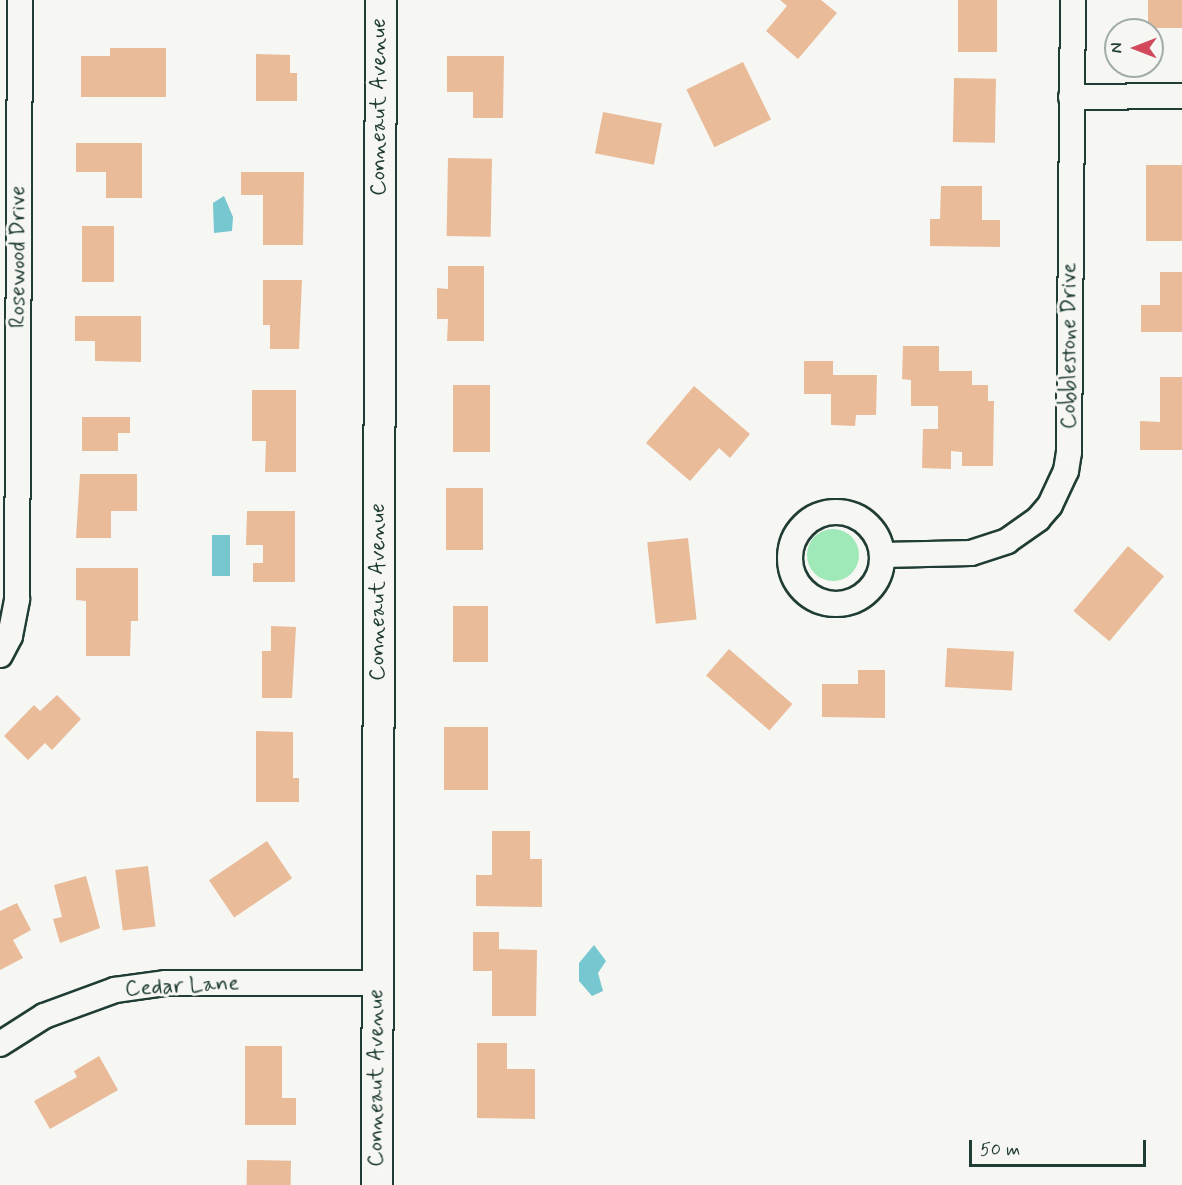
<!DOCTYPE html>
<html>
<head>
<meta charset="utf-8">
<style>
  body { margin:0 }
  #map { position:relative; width:1182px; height:1185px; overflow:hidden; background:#f6f6f2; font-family:Mynerve,sans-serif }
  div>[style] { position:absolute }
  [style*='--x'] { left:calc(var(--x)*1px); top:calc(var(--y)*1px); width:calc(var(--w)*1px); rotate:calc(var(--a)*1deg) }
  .green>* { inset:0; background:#9fe8b8 }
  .round { border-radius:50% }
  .water>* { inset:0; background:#76c7cf; transform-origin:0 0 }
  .building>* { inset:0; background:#e9bb99; transform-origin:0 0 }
  .roads { filter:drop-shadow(2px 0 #1f3d34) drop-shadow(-2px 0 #1f3d34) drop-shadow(0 2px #1f3d34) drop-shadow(0 -2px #1f3d34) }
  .minor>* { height:24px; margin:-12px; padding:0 12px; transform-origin:12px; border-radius:12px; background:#f6f6f2 }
  .minor>.ring { margin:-12px; padding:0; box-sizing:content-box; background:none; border:24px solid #f6f6f2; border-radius:50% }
  .tertiary>* { height:30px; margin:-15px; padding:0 15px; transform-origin:15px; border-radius:15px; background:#f6f6f2 }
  span { translate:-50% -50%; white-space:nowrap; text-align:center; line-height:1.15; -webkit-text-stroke:6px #f6f6f2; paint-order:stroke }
  .street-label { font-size:22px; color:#1f3d34 }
  .north { position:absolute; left:1104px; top:18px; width:60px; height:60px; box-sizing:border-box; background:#f6f6f2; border:2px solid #a0aca6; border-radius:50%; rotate:270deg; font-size:16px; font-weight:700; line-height:24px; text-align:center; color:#1f3d34 }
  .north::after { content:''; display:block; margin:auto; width:21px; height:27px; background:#d1495b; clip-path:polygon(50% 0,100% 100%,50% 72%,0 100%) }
  .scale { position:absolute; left:969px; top:1140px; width:177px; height:27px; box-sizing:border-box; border:3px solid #1f3d34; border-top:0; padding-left:8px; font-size:18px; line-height:21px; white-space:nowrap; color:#1f3d34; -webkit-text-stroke:4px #f6f6f2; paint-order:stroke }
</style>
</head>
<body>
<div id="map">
  <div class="green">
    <i class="round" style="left:807px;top:529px;width:52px;height:52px"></i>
  </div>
  <div class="water">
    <i style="clip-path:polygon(224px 196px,233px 217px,232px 231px,214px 233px,213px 203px)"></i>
    <i style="left:212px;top:535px;width:18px;height:41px"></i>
    <i style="clip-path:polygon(594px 945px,606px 961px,598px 973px,603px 991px,592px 996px,579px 981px,579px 963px)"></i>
  </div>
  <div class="building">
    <i style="clip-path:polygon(780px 0,821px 0,837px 13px,798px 59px,766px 31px,787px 6px)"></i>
    <i style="left:958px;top:0;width:39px;height:52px"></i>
    <i style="left:1148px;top:0;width:34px;height:28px"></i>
    <i style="clip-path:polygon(110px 48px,166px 48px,166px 97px,81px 97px,81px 56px,110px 56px)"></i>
    <i style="clip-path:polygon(256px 54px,290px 55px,290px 73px,297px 73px,297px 101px,256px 101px)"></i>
    <i style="clip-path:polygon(447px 56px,504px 56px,503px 118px,473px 118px,473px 92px,447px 92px)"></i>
    <i style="left:743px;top:62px;width:64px;height:63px;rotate:64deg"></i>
    <i style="left:954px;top:78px;width:42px;height:64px;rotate:1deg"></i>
    <i style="left:603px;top:112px;width:60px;height:42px;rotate:11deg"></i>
    <i style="clip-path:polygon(76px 143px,142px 143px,142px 198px,106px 198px,106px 172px,76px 172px)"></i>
    <i style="left:448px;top:158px;width:44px;height:78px;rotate:1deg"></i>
    <i style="left:1146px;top:165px;width:36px;height:76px"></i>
    <i style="clip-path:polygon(241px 172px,304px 172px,303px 245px,263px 245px,263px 195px,241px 195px)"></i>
    <i style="clip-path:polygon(941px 186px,982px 186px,982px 220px,1000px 220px,1000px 247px,930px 246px,930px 219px,940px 219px)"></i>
    <i style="left:82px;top:226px;width:32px;height:56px"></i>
    <i style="clip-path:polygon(448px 266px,484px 266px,484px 341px,447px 341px,448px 319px,437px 319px,437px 288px,448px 289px)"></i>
    <i style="clip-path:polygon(1160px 272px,1182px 272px,1182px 332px,1141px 332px,1141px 305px,1160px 305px)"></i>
    <i style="clip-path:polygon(263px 280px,302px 280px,299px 349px,270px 349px,270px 325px,263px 325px)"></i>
    <i style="clip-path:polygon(75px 316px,141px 316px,141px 362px,95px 361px,95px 341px,75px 341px)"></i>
    <i style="clip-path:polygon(903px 346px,939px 346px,939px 371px,972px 371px,972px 385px,988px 385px,988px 401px,994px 401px,993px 466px,962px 466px,962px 452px,951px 451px,951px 469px,922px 468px,923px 429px,938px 429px,938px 406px,911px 406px,911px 380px,902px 379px)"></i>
    <i style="clip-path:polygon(804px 361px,833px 361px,833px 375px,877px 375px,876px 415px,856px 415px,855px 426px,831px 425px,831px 394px,804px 394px)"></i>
    <i style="clip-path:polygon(1160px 377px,1182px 377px,1182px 450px,1140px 450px,1140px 421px,1160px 422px)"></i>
    <i style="left:453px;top:385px;width:37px;height:67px"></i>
    <i style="clip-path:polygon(694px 386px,750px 434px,730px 458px,719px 448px,690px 481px,646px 443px)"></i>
    <i style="clip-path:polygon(252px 390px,296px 390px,296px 472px,265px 472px,266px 441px,252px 441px)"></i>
    <i style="clip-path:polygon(82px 417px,130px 417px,130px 433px,118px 433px,118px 451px,82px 451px)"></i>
    <i style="clip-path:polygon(80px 474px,137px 474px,137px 511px,111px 511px,111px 538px,76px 538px)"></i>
    <i style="left:446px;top:488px;width:37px;height:62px"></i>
    <i style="clip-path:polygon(247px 511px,295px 511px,295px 582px,253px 582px,253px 563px,263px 563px,263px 545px,246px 545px)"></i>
    <i style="left:688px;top:538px;width:82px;height:41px;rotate:84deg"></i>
    <i style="left:1128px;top:546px;width:47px;height:85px;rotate:40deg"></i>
    <i style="clip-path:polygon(76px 568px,138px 568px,138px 621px,131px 621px,130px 656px,86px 656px,86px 601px,76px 600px)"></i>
    <i style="left:453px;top:606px;width:35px;height:56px"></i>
    <i style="clip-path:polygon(271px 626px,296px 627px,292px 698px,262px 698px,262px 651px,271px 651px)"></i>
    <i style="left:947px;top:648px;width:67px;height:39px;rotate:3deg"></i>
    <i style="left:729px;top:649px;width:84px;height:35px;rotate:41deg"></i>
    <i style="clip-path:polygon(858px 670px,885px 670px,885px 718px,822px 717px,822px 684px,858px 684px)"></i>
    <i style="clip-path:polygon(57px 695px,81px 719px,52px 750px,45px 743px,28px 760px,4px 736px,34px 705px,40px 711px)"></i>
    <i style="left:444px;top:727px;width:44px;height:63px"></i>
    <i style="clip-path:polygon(256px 731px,293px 732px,293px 778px,299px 778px,299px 802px,256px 802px)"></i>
    <i style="clip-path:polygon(492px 831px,530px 831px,530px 859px,542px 859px,542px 907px,476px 906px,476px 875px,492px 875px)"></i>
    <i style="left:267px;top:841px;width:45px;height:70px;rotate:56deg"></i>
    <i style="left:148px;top:866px;width:61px;height:33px;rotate:83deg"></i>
    <i style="clip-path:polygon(86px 876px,100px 928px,60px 943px,53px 919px,62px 917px,54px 885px)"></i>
    <i style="clip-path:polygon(17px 903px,31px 930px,13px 940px,23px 958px,0 970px,0 911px)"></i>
    <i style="clip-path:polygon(473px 932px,499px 932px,499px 949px,537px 950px,536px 1016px,492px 1016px,492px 971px,473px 971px)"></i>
    <i style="clip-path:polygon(477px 1043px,507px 1043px,507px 1069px,535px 1069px,535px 1119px,477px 1118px)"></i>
    <i style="clip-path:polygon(245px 1046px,282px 1046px,282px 1098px,296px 1098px,296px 1125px,245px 1125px)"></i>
    <i style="clip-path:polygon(99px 1056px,118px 1090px,50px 1129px,34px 1101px,77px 1077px,74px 1071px)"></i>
    <i style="left:247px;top:1160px;width:44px;height:25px;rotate:1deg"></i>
  </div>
  <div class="roads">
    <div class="minor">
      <i style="--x:1071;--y:97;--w:111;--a:-0.5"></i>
      <i class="ring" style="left:790px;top:512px;width:68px;height:68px"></i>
      <i style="--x:883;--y:555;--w:88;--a:-1.3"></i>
      <i style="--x:971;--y:553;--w:38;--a:-18"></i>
      <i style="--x:1007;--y:541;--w:38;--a:-35"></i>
      <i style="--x:1038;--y:519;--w:18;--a:-49"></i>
      <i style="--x:1050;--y:505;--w:38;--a:-65"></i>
      <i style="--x:1066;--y:471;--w:19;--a:-81"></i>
      <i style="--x:1069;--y:452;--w:452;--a:-89.5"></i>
      <i style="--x:0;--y:655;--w:21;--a:-62"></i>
      <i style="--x:10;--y:636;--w:38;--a:-79"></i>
      <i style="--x:17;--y:599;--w:599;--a:-89.71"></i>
      <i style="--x:0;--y:1044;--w:52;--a:-32.5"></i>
      <i style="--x:44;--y:1016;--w:76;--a:-20.1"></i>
      <i style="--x:115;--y:990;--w:50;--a:-8"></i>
      <i style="--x:165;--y:983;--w:212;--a:0"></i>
    </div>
    <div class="tertiary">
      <i style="--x:377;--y:1185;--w:1185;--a:-89.81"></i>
    </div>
  </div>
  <div class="street-label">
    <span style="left:380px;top:107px;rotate:-90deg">Conneaut Avenue</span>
    <span style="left:19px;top:257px;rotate:-90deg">Rosewood Drive</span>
    <span style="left:1070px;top:346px;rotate:-90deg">Cobblestone Drive</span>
    <span style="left:379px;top:592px;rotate:-90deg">Conneaut Avenue</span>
    <span style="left:182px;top:987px;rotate:-3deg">Cedar Lane</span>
    <span style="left:377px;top:1078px;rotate:-90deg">Conneaut Avenue</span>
  </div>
  <div class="north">N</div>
  <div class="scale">50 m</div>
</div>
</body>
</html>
